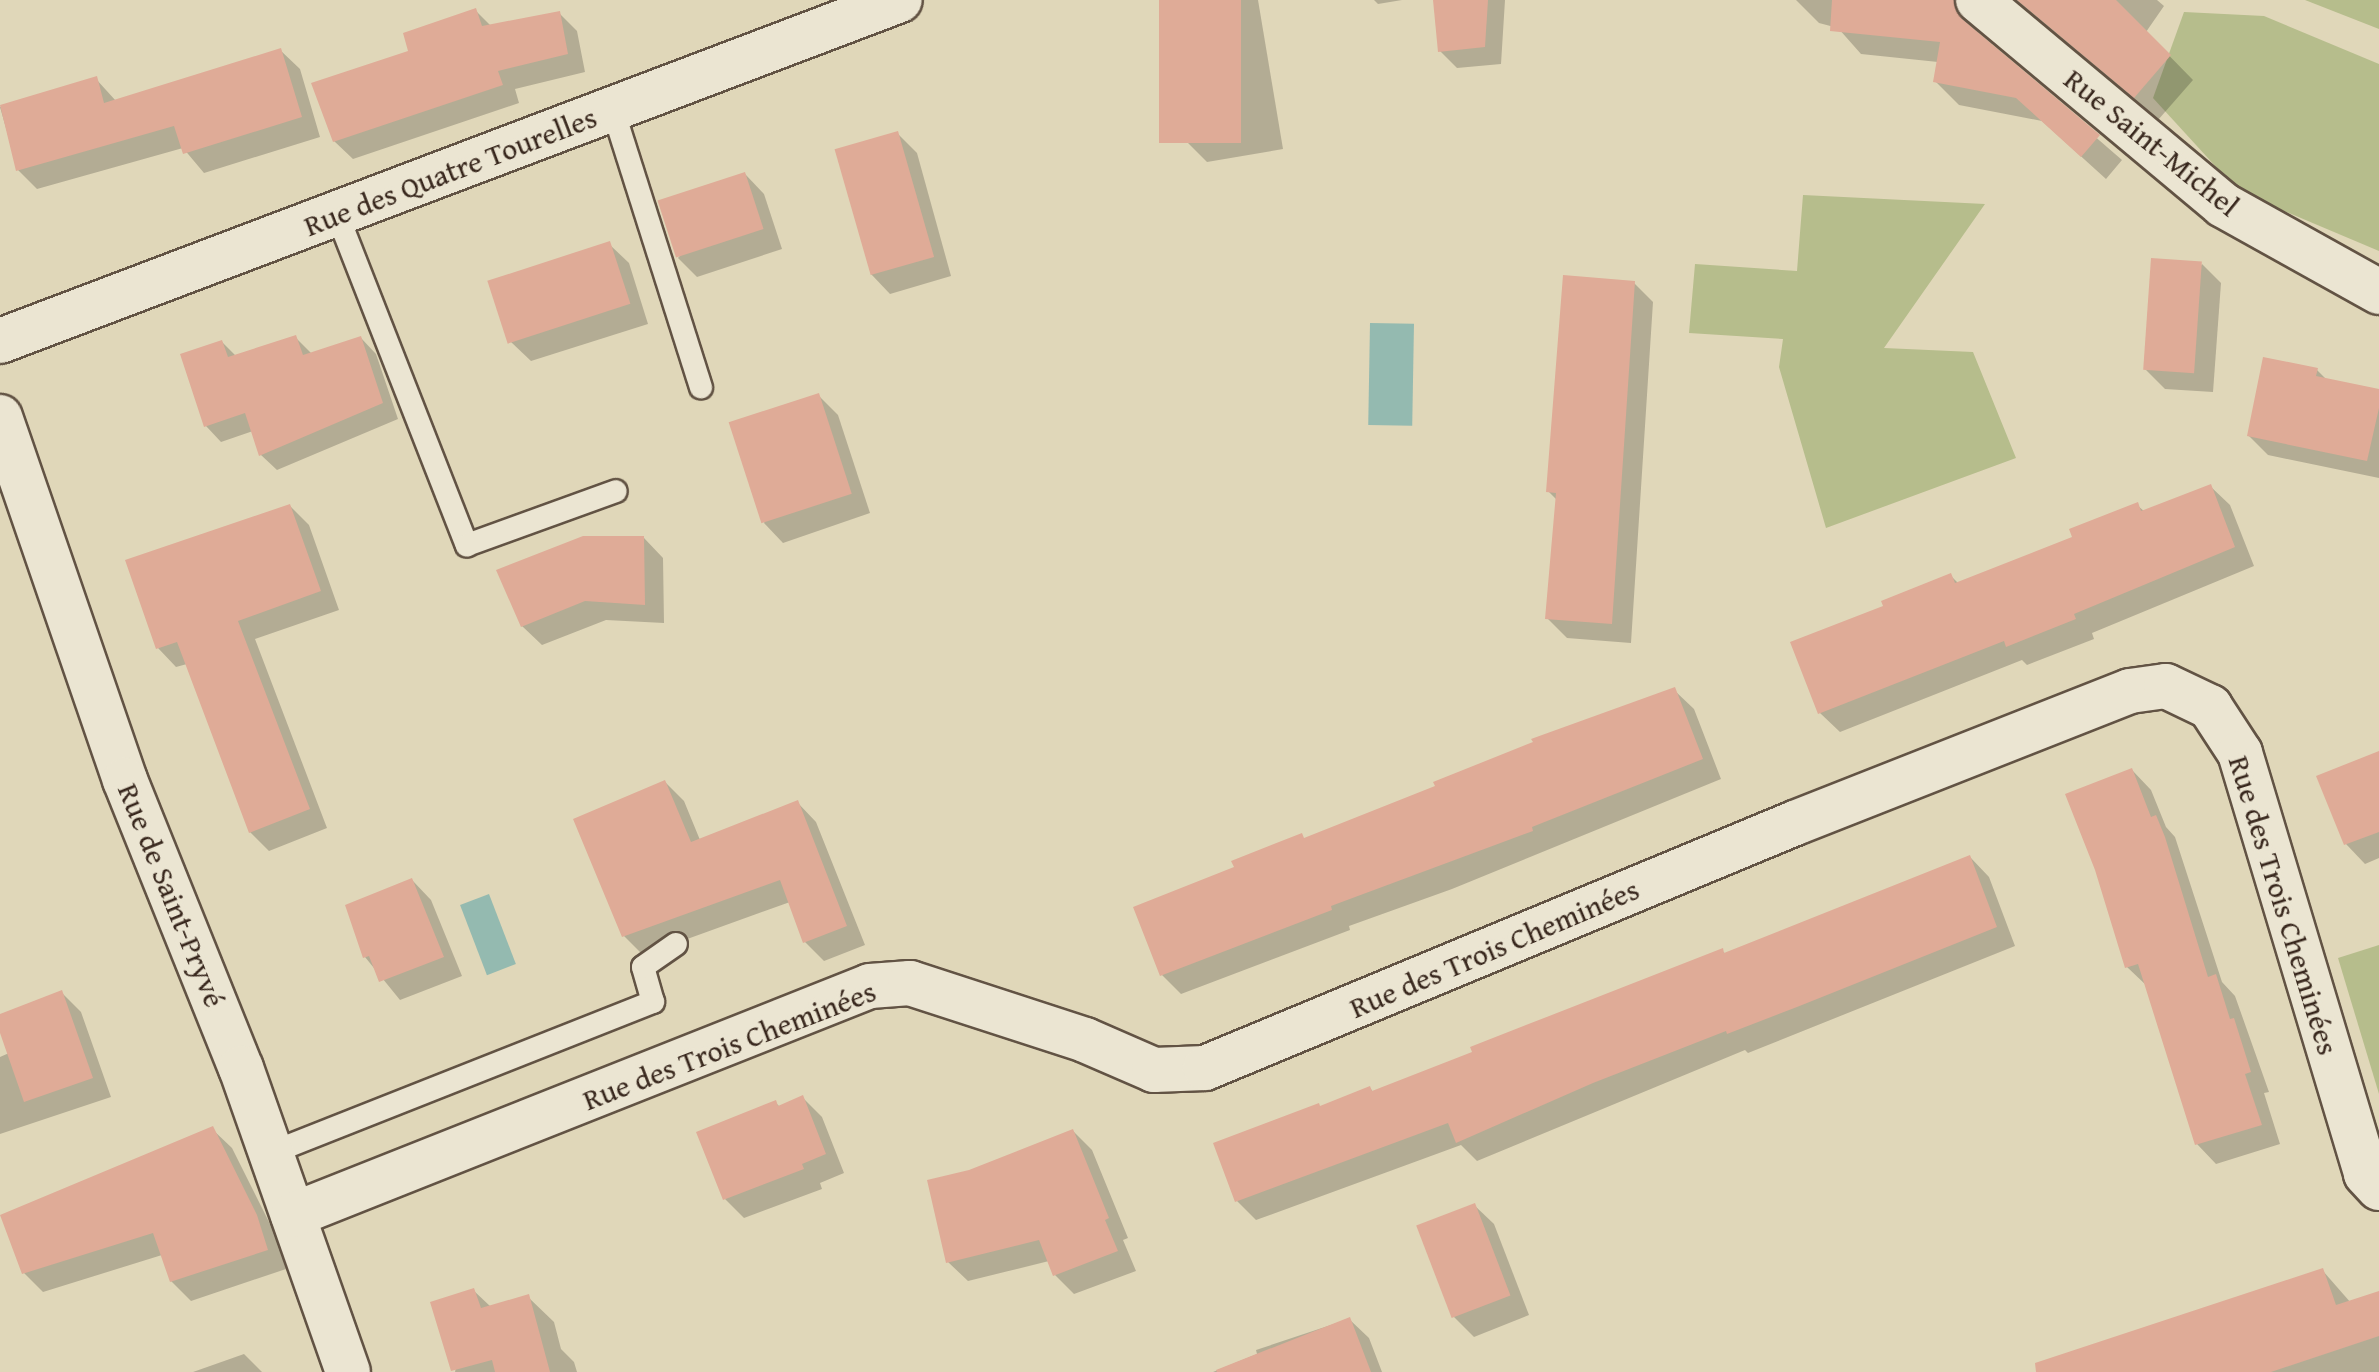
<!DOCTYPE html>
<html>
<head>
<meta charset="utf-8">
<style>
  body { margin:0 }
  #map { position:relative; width:2379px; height:1372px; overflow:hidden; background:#e0d7b9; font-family:"Gentium Book Plus",serif }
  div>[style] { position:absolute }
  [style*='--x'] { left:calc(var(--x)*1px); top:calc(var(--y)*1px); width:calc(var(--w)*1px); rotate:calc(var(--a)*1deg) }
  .green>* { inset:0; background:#b6bd8c }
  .water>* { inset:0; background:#94bab0; transform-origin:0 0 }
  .shadow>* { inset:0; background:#0003 }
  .building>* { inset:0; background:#dfab97; transform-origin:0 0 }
  .roads { filter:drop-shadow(2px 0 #625344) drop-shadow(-2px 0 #625344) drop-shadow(0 2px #625344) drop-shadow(0 -2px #625344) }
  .lane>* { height:22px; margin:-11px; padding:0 11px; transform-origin:11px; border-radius:11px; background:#ebe5d2 }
  .street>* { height:44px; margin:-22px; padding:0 22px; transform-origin:22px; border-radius:22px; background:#ebe5d2 }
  span { translate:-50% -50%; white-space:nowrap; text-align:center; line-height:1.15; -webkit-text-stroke:7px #ebe5d2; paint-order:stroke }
  .street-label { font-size:30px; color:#38271d }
</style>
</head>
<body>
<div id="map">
  <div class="green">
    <i style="clip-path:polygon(2305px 0,2379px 0,2379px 29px)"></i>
    <i style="clip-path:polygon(2184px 12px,2264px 16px,2379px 64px,2379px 251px,2239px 192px,2153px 98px)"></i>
    <i style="clip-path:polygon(1803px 195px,1985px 204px,1884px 348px,1973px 352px,2016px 458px,1826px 528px,1779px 367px,1783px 339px,1689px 333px,1695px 264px,1797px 271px)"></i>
    <i style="clip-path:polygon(2379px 945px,2379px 1094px,2338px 958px)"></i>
  </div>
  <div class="water">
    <i style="left:1370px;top:323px;width:44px;height:102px;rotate:1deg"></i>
    <i style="left:489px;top:894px;width:75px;height:31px;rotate:69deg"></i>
  </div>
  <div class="shadow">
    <i style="clip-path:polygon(1161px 0,1258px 0,1283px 149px,1207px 162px,1185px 140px)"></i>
    <i style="clip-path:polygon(1374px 0,1402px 0,1378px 4px)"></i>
    <i style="clip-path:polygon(1435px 0,1505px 0,1501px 64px,1457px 68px,1440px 51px)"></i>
    <i style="clip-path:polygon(1796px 0,1993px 0,1976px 21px,1979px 36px,2122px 160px,2106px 179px,2042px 121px,1959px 105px,1935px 81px,1938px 62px,1861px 54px,1838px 28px,1819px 23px)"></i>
    <i style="clip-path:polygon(2011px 0,2157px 0,2164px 6px,2146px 32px,2193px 80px,2158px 120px)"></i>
    <i style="clip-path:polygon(475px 10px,492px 27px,559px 13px,577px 31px,585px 72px,515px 89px,519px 103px,353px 159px,334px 141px,410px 52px)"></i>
    <i style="clip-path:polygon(280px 50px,300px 69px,320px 137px,204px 173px,183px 148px,37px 189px,18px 170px,0 107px,96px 79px,116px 101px)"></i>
    <i style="clip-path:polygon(897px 133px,917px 153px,951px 276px,890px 294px,871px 274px)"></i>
    <i style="clip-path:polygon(745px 174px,764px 194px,782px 249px,697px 277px,678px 258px)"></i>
    <i style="clip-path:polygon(609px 244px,629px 263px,648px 324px,531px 361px,511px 342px)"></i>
    <i style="clip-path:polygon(2202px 264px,2221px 283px,2213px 392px,2165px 389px,2145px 369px)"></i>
    <i style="clip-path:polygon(1634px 283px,1653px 302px,1631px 643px,1567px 638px,1547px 618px,1557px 500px,1548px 491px)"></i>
    <i style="clip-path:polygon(295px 337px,312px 354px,361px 338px,376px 354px,398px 419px,277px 470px,261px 455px,253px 431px,221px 442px,206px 426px,222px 342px,236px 356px)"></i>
    <i style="clip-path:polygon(2317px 370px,2328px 381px,2379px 391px,2379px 478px,2268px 455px,2249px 436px)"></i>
    <i style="clip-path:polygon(818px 395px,838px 415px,870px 513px,783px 543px,764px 523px)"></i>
    <i style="clip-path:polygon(2210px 486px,2230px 505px,2254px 566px,2092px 633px,2094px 639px,2027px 665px,2022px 660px,1840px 732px,1820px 713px,1885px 608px,1951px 576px,1959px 584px,2074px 538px,2137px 505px,2145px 512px)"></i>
    <i style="clip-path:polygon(290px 506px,309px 525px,339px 610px,255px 639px,327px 828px,269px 851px,250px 832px,187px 664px,176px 667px,158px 648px)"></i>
    <i style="clip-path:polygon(644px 538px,663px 558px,664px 623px,606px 620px,542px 645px,522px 626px)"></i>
    <i style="clip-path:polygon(1674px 690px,1694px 709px,1721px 779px,1452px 889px,1349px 926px,1350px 930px,1181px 994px,1162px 975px,1305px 840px)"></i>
    <i style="clip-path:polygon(2379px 753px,2379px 858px,2365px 864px,2346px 844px)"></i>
    <i style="clip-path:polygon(2132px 770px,2151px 790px,2166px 827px,2175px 837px,2222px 982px,2235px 996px,2269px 1092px,2264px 1093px,2280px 1144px,2216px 1164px,2197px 1144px,2147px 986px,2127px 967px)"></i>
    <i style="clip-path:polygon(665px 782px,684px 801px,700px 840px,797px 802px,816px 822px,865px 945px,824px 961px,805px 942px,790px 902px,643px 955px,624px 936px)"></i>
    <i style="clip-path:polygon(1970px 857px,1989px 877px,2015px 946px,1748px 1053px,1745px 1050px,1477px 1161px,1461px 1145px,1256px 1220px,1237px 1201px,1321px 1108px,1370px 1088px,1374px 1093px,1722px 951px,1726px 954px)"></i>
    <i style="clip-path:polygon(412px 880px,431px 900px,462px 976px,400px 1000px,365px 957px)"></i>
    <i style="clip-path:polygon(61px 992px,81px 1012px,111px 1097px,0 1134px,0 1057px,9px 1053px,0 1016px)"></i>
    <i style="clip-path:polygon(803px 1098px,822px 1117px,844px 1173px,820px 1183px,822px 1189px,744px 1218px,724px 1198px,775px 1102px,780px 1107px)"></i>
    <i style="clip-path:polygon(212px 1129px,232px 1148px,276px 1236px,286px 1269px,191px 1301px,171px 1281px,162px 1255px,43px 1292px,24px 1273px)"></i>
    <i style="clip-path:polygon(1073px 1131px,1092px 1150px,1128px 1238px,1123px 1240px,1136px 1271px,1074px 1294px,1055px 1275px,1049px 1261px,968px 1281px,948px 1262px,969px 1172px)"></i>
    <i style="clip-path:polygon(1474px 1205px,1494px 1224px,1529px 1315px,1474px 1337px,1454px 1317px,1419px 1226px)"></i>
    <i style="clip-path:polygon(2323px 1271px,2351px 1303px,2379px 1293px,2379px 1372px,2085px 1372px)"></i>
    <i style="clip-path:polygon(473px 1290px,491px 1307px,528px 1297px,554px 1322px,561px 1349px,574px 1362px,577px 1372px,455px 1372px)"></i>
    <i style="clip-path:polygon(1349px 1319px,1369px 1338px,1382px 1372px,1213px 1372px,1257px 1354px,1256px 1350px)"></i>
    <i style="clip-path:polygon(244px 1354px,262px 1372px,193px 1372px)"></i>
  </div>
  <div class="building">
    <i style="left:1159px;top:0;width:82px;height:143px"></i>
    <i style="clip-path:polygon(1433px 0,1488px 0,1485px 47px,1438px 52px)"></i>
    <i style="clip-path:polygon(1832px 0,1954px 0,1962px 19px,2100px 135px,2081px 157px,2016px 98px,1933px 82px,1940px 42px,1830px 31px)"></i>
    <i style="clip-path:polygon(2017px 0,2116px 0,2171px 55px,2134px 98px)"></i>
    <i style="clip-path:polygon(476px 8px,482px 26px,560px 11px,568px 54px,498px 71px,503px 85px,333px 142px,311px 83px,408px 51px,403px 33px)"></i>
    <i style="clip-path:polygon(281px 48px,302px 117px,183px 154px,174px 126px,16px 171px,0 105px,97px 76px,104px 103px)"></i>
    <i style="left:898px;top:131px;width:131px;height:66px;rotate:74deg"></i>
    <i style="left:745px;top:172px;width:60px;height:92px;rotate:72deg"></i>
    <i style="left:610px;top:241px;width:66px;height:129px;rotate:72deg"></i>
    <i style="left:2151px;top:258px;width:51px;height:112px;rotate:4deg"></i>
    <i style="clip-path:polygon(1563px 275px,1635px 281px,1612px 624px,1545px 619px,1556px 493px,1546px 492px)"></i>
    <i style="clip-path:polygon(296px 335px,303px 355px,361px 336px,383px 403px,259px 456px,245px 413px,204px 427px,180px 354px,222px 340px,228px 357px)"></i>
    <i style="clip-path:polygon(2263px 357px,2318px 368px,2316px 376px,2379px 389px,2379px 408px,2367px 461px,2247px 436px)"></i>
    <i style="left:819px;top:393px;width:106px;height:95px;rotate:72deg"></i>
    <i style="clip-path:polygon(2211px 484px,2235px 547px,2074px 614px,2076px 619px,2006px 647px,2004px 641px,1818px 714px,1790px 642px,1883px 606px,1881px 601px,1951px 573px,1955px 583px,2072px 537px,2069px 529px,2138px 502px,2141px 511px)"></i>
    <i style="clip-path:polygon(290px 504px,321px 591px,238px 621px,310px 809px,249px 833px,177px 642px,156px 649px,125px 560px)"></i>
    <i style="clip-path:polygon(583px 536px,644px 536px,645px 605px,585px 601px,521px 627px,496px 570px)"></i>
    <i style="clip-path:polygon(1675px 687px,1703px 759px,1532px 827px,1533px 831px,1331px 906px,1332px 910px,1160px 976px,1133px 907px,1234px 867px,1231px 861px,1302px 833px,1304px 838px,1435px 786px,1433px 782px,1533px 742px,1531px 739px)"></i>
    <i style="clip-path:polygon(2379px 751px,2379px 832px,2344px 845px,2316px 776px)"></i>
    <i style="clip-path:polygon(2132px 768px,2151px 817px,2156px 815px,2165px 837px,2208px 977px,2216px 974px,2230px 1019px,2234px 1018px,2251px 1072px,2245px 1074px,2262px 1125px,2195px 1145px,2138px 964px,2125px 968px,2095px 870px,2065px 794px)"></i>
    <i style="clip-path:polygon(665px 780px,691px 842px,798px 800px,847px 926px,803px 943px,780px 880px,622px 937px,573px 819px)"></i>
    <i style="clip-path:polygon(1970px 855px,1997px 927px,1797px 1007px,1727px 1034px,1726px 1031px,1593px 1083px,1456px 1143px,1448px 1123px,1235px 1202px,1213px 1143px,1319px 1103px,1320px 1106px,1370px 1086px,1372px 1091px,1472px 1052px,1470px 1047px,1723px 948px,1724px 953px)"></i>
    <i style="clip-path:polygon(412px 878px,444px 957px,379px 982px,369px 956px,363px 958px,345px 905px)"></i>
    <i style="clip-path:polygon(62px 990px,93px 1078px,24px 1102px,0 1033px,0 1014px)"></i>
    <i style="clip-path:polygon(803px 1095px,826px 1154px,802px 1164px,804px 1169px,723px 1200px,696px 1132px,776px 1100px,778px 1106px)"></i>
    <i style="clip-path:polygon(213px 1126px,257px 1215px,268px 1250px,170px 1282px,153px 1233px,22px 1274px,0 1215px)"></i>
    <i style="clip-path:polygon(1073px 1129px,1109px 1218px,1105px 1220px,1118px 1251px,1053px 1276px,1039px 1240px,946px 1263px,927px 1180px,969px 1170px)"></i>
    <i style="left:1475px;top:1203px;width:99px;height:63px;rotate:69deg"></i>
    <i style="clip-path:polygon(2323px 1268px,2336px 1305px,2379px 1291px,2379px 1336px,2271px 1372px,2036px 1372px,2035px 1363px)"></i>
    <i style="clip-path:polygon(474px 1288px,481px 1308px,529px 1294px,550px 1372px,495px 1372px,492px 1360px,451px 1371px,430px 1302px)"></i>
    <i style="clip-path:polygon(1350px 1317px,1371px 1372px,1217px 1372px,1216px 1370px)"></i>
  </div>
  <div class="roads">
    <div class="lane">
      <i style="--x:613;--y:110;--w:291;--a:72.4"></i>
      <i style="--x:337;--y:214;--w:356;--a:68.6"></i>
      <i style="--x:467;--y:545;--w:158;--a:-19.9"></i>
      <i style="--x:271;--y:1153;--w:411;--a:-21.6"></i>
      <i style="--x:653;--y:1002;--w:36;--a:-106"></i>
      <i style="--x:643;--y:967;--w:40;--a:-34.9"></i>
    </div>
    <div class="street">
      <i style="--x:1978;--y:0;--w:319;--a:39.9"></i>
      <i style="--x:2223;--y:205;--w:179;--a:29.1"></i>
      <i style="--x:0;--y:341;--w:962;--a:-20.75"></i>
      <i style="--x:0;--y:417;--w:384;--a:71"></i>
      <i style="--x:125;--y:780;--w:310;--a:68.1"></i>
      <i style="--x:241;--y:1068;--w:322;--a:70.6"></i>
      <i style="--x:293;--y:1215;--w:621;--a:-21.65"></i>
      <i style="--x:870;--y:986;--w:40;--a:-4.3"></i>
      <i style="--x:910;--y:983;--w:184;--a:18"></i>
      <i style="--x:1085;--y:1040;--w:75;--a:23.5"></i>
      <i style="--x:1154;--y:1070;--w:51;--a:-2.2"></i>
      <i style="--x:1205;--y:1068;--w:639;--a:-22.55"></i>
      <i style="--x:1795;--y:823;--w:360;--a:-21.5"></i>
      <i style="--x:2130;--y:691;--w:36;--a:-8"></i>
      <i style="--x:2166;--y:686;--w:49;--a:25.5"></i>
      <i style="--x:2210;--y:707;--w:55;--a:56.9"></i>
      <i style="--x:2240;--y:753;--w:439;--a:73.3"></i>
      <i style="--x:2366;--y:1174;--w:19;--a:47"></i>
    </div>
  </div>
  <div class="street-label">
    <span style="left:2152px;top:142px;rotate:39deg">Rue Saint-Michel</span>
    <span style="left:450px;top:171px;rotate:-21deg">Rue des Quatre Tourelles</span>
    <span style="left:172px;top:895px;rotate:68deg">Rue de Saint-Pryvé</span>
    <span style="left:2284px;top:905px;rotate:73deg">Rue des Trois Cheminées</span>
    <span style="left:1494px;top:948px;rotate:-23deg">Rue des Trois Cheminées</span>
    <span style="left:729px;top:1045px;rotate:-21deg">Rue des Trois Cheminées</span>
  </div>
</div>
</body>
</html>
